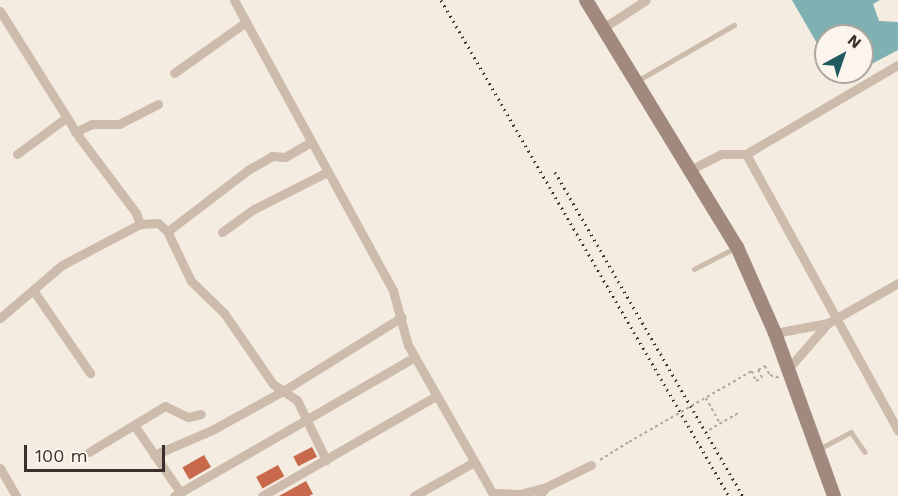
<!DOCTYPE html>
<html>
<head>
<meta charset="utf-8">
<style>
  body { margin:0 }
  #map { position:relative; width:898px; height:496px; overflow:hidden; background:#f4ebe1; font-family:"Work Sans",sans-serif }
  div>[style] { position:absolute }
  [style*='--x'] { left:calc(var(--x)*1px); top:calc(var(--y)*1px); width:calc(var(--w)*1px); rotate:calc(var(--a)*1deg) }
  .water>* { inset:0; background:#7fb0b2 }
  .building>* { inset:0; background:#c8694b; transform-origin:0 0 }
  .path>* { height:1.5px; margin-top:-0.75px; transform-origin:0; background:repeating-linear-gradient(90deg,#b9a596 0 3px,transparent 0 6px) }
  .lane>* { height:4.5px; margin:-2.25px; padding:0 2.25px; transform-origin:2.25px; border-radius:2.25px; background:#cdbbac }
  .street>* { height:9px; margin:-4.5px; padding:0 4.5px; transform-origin:4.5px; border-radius:4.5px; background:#cdbbac }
  .secondary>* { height:14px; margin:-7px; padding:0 7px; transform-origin:7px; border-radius:7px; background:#a18a7d }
  .rail>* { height:3px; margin-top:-1.5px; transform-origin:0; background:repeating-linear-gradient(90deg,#3b302b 0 1.5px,transparent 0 6px) }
  .path-bridge>* { height:1.5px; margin-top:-0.75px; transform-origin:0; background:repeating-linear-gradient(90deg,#b9a596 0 3px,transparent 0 6px) }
  span { translate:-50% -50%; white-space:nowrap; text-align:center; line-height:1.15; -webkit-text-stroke:4.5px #fbf5ee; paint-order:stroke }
  .north { position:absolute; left:814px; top:24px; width:60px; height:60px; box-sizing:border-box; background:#fbf5ee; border:2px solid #aea6a0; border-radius:50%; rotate:40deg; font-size:16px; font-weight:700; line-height:24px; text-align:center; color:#3b302b }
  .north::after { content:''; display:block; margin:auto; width:21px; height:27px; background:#1f5a5e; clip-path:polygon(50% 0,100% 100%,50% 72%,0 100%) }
  .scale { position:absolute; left:24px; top:445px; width:141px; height:27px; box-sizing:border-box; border:3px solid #3b302b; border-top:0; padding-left:8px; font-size:18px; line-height:21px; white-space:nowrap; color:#3b302b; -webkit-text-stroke:4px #fbf5ee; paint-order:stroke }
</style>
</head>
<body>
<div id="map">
  <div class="water">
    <i style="clip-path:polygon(792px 0,880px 0,873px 4px,879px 21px,898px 22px,898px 50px,862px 69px,862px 36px,826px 36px,826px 59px)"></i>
  </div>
  <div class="building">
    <i style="left:312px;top:447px;width:11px;height:21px;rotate:63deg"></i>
    <i style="left:204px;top:455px;width:14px;height:25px;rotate:60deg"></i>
    <i style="left:278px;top:465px;width:13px;height:25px;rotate:61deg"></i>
    <i style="clip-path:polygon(306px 481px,313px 494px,309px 496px,279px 496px)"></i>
  </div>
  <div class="path">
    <i style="--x:752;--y:371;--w:11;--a:68"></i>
    <i style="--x:756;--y:381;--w:7;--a:-27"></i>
    <i style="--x:762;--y:378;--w:9;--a:-117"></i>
    <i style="--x:758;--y:370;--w:8;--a:-30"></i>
    <i style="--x:765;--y:366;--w:10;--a:61"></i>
    <i style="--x:770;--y:375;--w:10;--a:17"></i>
    <i style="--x:706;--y:398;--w:29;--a:61"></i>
    <i style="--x:709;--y:430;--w:34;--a:-30"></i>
    <i style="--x:600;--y:460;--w:34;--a:-32"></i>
  </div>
  <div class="lane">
    <i style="--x:637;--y:81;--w:112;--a:-30"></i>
    <i style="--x:694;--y:269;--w:46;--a:-27.1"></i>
    <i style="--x:819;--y:449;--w:36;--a:-28"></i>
    <i style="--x:851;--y:432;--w:24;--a:55"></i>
  </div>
  <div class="street">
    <i style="--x:234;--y:0;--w:332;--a:61.3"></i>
    <i style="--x:393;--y:291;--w:56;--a:74.5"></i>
    <i style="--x:408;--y:345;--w:174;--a:60.3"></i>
    <i style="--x:0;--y:11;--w:149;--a:57.9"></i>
    <i style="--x:79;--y:137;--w:95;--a:53.1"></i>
    <i style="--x:136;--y:213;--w:12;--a:70"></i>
    <i style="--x:140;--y:224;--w:88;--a:152.3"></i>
    <i style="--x:62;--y:265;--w:82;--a:139.5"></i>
    <i style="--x:603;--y:28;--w:51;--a:-33.1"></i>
    <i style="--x:174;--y:73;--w:88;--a:-35.3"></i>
    <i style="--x:75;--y:132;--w:19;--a:-25"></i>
    <i style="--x:92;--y:124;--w:27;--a:0"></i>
    <i style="--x:119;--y:124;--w:44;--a:-27.1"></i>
    <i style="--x:17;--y:154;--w:62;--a:-36.5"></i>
    <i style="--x:746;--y:154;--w:316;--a:61.2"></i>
    <i style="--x:690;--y:170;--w:35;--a:-27"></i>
    <i style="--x:721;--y:154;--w:25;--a:0"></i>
    <i style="--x:746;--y:154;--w:176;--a:-30.4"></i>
    <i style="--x:140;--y:224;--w:18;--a:-3"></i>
    <i style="--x:158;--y:223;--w:12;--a:42"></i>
    <i style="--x:167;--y:231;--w:55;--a:64.4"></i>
    <i style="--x:191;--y:281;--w:46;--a:44.1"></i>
    <i style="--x:224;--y:313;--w:86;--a:55.4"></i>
    <i style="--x:273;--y:384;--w:29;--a:34"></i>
    <i style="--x:297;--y:400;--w:67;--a:64.2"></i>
    <i style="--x:168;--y:231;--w:101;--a:-37.3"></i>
    <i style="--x:248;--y:170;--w:28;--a:-30"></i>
    <i style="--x:272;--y:156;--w:13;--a:4"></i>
    <i style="--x:285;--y:157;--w:30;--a:-30"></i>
    <i style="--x:222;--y:232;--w:39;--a:-36"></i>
    <i style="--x:254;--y:209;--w:82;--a:-26.9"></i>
    <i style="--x:33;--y:290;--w:101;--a:55.5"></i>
    <i style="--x:775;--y:333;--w:54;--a:-10.7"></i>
    <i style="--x:828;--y:323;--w:81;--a:-29.7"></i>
    <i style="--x:787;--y:370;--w:62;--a:-48.9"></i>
    <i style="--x:134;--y:425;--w:81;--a:55.5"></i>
    <i style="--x:89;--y:452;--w:89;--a:-31.2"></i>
    <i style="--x:165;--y:406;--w:25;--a:26"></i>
    <i style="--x:188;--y:417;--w:13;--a:-13"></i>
    <i style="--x:154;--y:455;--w:63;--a:-23.3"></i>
    <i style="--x:212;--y:430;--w:81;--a:-28.8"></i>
    <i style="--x:283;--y:391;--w:140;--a:-31.9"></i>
    <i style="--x:0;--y:468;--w:32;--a:60"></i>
    <i style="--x:493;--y:493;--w:27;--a:2"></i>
    <i style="--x:520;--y:494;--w:27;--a:-15"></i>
    <i style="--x:174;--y:496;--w:278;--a:-30"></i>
    <i style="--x:262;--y:496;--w:201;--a:-29.9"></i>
    <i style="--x:414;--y:496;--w:69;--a:-29.5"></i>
    <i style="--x:539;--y:496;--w:11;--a:-52"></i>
    <i style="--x:546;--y:487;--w:50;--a:-26.1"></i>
  </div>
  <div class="secondary">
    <i style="--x:586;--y:0;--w:289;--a:58.6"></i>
    <i style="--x:737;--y:247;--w:94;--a:66.2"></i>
    <i style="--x:775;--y:333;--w:173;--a:70.1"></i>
  </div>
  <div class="rail">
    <i style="--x:441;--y:0;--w:574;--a:59.86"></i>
    <i style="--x:555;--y:172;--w:375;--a:59.9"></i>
  </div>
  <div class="path-bridge">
    <i style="--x:629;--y:442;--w:142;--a:-30"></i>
  </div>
  <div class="north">N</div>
  <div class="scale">100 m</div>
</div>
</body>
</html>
